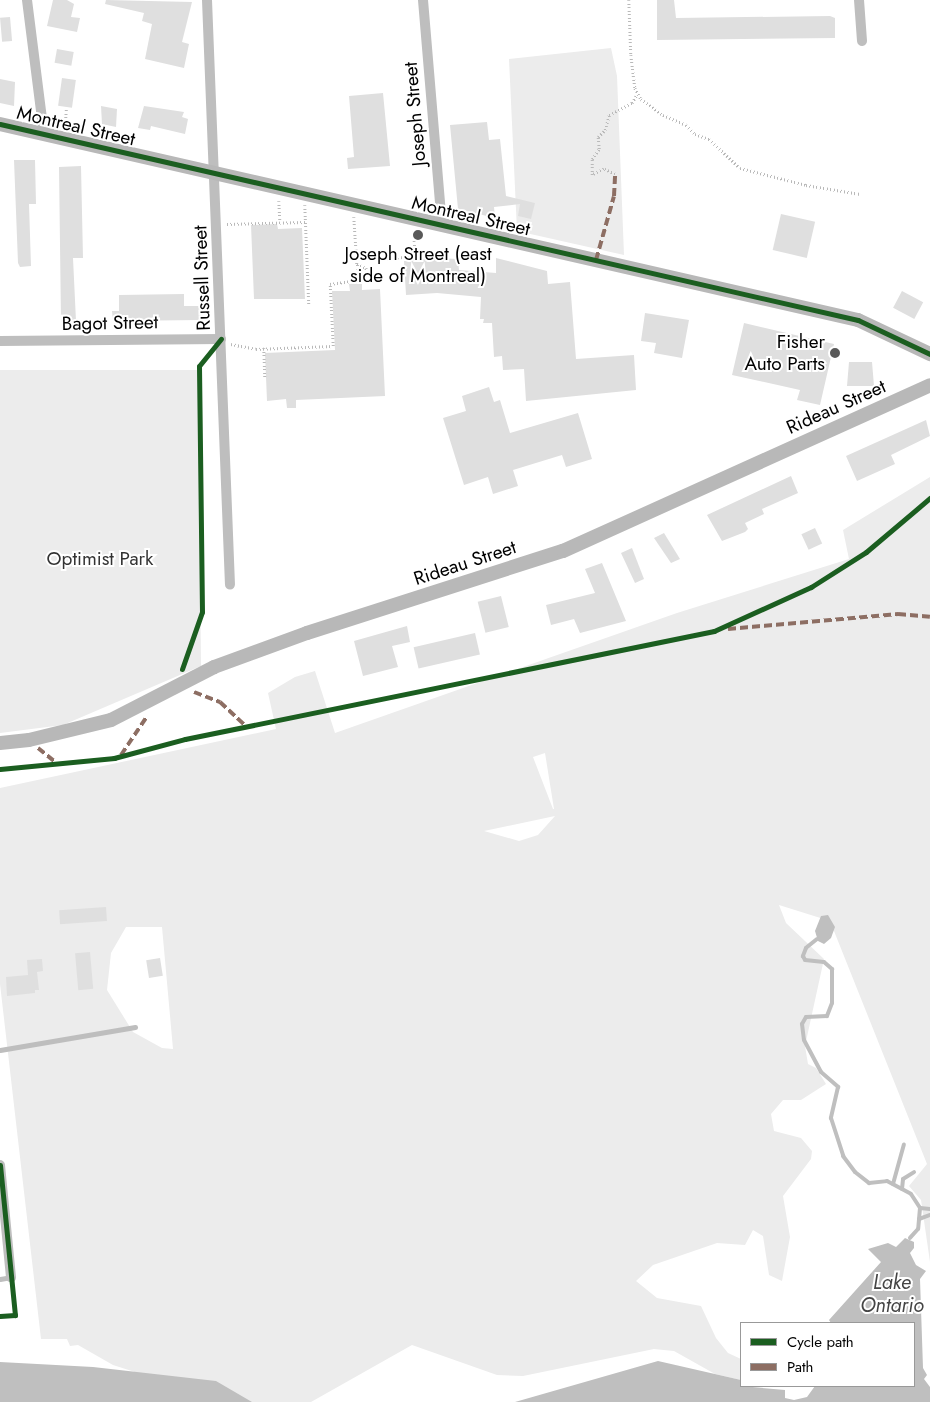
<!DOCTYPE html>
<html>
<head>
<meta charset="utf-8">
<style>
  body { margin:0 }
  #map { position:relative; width:930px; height:1402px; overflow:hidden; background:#fff; font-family:Jost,sans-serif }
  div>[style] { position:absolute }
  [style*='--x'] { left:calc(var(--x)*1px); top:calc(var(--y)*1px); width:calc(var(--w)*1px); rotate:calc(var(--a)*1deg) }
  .green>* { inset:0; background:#ececec }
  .water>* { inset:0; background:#bfbfbf }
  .stream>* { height:4px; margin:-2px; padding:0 2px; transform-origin:2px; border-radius:2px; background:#bfbfbf }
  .building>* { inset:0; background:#dfdfdf; transform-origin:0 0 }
  .path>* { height:2.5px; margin-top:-1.25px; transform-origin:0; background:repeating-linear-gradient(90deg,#b9b9b9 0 1px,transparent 0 3.5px) }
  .lane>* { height:5px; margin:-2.5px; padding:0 2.5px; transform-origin:2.5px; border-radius:2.5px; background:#bebebe }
  .street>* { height:10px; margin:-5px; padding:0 5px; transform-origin:5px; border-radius:5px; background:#bebebe }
  .secondary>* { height:14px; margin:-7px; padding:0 7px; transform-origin:7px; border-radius:7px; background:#b8b8b8 }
  .quiet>* { height:4px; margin-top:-2px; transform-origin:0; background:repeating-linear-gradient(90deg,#8d6e63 0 8px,transparent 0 12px) }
  .cycleway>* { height:5px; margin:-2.5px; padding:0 2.5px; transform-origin:2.5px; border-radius:2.5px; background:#1b5e20 }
  .dots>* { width:14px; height:14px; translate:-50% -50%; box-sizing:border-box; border:2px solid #fff; border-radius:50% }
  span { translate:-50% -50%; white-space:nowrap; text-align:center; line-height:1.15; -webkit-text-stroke:4px #fff; paint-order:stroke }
  .street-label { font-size:19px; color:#000 }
  .poi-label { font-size:19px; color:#000 }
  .right { translate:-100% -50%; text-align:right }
  .park-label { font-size:19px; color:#333 }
  .water-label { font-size:20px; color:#444; font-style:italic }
  .legend { position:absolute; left:740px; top:1322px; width:175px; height:65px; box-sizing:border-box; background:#fff; border:1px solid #999; margin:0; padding:6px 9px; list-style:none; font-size:15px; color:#000 }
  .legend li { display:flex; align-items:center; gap:10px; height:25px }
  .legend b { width:25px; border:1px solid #999 }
</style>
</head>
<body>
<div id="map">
  <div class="green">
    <i style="clip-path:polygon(611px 48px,617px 76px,624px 255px,517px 231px,509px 59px)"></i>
    <i style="clip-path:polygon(0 370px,198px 370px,201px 666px,63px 725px,0 733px)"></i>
    <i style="clip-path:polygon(evenodd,930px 477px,930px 1262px,921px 1200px,909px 1186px,927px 1164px,830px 921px,779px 905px,786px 923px,824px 959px,805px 1046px,808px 1064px,816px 1068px,826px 1084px,801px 1100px,783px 1100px,771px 1114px,774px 1131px,801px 1138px,812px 1151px,811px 1159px,783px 1196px,790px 1237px,782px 1281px,769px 1275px,763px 1236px,753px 1230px,745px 1245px,717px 1243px,653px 1265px,636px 1281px,657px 1298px,701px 1306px,716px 1338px,728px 1353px,741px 1359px,741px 1380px,715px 1374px,674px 1351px,654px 1349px,523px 1376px,497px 1375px,412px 1345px,311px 1402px,229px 1402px,113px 1365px,78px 1345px,70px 1346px,67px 1339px,41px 1339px,0 984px,0 788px,276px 729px,268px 693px,295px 677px,315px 671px,335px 733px,677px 613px,849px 559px,843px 530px,930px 477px,545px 753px,554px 809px,553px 809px,533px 757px,545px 753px,930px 477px,555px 816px,538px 835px,519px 841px,484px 831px,555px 816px,930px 477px,126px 927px,162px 927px,173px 1049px,162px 1048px,133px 1032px,107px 990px,111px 953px,126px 927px)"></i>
  </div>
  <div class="water">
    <i style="clip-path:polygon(828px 915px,835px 927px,831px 938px,824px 944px,818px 941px,815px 931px,821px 916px)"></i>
    <i style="clip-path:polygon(905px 1238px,914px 1242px,914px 1248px,910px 1253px,916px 1265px,926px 1271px,920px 1279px,923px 1368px,927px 1375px,924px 1379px,930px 1387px,930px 1402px,515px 1402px,658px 1361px,741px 1380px,741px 1386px,785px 1390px,785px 1398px,794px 1400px,807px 1397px,815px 1386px,914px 1386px,914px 1323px,831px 1323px,829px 1320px,881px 1262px,868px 1249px,888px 1243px,896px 1247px)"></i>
    <i style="clip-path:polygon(0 1362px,93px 1367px,216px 1381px,252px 1402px,0 1402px)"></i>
  </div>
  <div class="stream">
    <i style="--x:817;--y:939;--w:14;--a:141"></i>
    <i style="--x:806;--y:948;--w:9;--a:111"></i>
    <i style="--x:803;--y:956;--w:4;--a:63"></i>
    <i style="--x:805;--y:960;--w:19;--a:6"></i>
    <i style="--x:824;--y:962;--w:11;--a:41"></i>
    <i style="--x:832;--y:969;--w:34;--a:90"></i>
    <i style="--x:832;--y:1003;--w:14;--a:111"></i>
    <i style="--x:827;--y:1016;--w:21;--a:177"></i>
    <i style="--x:806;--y:1017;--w:8;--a:120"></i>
    <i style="--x:802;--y:1024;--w:16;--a:83"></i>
    <i style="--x:804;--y:1040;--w:36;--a:62"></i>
    <i style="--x:821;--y:1072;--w:23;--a:41"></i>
    <i style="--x:838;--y:1087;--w:32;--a:103"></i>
    <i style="--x:831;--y:1118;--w:40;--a:72"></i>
    <i style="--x:843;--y:1156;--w:20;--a:53"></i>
    <i style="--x:855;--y:1172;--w:18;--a:38"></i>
    <i style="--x:869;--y:1183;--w:18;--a:-6"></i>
    <i style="--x:887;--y:1181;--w:27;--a:28"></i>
    <i style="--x:911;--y:1194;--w:17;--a:57"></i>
    <i style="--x:920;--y:1208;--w:21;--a:95"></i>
    <i style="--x:918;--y:1229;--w:12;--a:132"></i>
    <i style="--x:893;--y:1184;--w:41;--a:-74.6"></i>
    <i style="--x:902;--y:1189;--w:10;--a:-84"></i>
    <i style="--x:903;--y:1179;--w:13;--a:-32"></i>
    <i style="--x:920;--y:1208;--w:10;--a:6"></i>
    <i style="--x:919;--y:1219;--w:12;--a:-20"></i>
  </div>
  <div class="building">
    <i style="clip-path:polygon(53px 0,67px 0,74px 4px,71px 17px,80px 18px,77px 32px,47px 26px)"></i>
    <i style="clip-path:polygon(106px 0,192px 2px,182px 42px,189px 44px,184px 68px,145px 59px,152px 24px,142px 21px,144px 13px,105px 4px)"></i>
    <i style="clip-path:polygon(657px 0,674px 0,676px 18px,830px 16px,835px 18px,835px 38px,657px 40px)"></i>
    <i style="left:10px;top:17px;width:24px;height:10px;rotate:85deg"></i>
    <i style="left:57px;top:49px;width:17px;height:14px;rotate:10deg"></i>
    <i style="left:62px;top:78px;width:14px;height:28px;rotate:8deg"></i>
    <i style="clip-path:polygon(0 79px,15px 82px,14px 106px,0 103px)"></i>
    <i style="clip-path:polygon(383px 93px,390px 166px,348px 169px,347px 158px,354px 157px,349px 96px)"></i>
    <i style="clip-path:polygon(101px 106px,117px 109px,116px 127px,102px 124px)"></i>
    <i style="clip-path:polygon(144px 106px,184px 112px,182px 117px,188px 119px,185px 134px,151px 126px,150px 130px,138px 128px)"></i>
    <i style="clip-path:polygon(487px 122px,489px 140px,500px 139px,506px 196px,535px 203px,531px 219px,518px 216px,520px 204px,494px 207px,495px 218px,458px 209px,450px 125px)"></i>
    <i style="clip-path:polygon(14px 160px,35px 160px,36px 204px,29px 204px,31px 266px,20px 267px,18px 263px)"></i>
    <i style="clip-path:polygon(81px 166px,83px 258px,73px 258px,76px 321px,61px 322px,59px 167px)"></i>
    <i style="left:781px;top:214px;width:35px;height:37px;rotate:13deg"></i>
    <i style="clip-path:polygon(277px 224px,278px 229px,302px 228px,305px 299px,254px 299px,251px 225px)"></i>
    <i style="clip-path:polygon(436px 258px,458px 259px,459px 270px,496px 273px,496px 258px,547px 271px,548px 284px,570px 282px,576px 359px,634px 355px,636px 390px,526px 401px,524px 369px,503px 370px,502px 356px,494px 357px,492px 323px,483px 323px,484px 319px,480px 319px,481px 297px,437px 293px,406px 295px,404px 261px)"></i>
    <i style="clip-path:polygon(362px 283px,362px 290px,380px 289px,385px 396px,296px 400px,296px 408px,287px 408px,286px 399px,267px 401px,265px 353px,335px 350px,332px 291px,350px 291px,349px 284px)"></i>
    <i style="left:902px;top:291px;width:24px;height:19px;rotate:28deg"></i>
    <i style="clip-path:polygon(184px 294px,184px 306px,201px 306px,201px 320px,113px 321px,112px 311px,119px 311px,119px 295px)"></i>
    <i style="clip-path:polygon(645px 313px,689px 320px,682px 358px,654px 353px,656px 343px,641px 341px)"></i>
    <i style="clip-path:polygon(744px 323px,834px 344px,820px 405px,797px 400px,800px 390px,732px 375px)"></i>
    <i style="clip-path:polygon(849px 362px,872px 362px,874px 386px,847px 386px)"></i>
    <i style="clip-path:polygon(489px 387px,494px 402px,500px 400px,510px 433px,578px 413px,592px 459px,566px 467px,562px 455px,513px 470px,518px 486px,493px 494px,488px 477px,464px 485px,443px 418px,466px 411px,462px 396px)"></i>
    <i style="clip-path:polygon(926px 420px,930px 436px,891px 455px,895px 464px,857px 481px,846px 456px)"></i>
    <i style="clip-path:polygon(791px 476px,798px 493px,762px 509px,764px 514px,745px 523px,748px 529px,745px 532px,722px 541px,707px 515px)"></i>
    <i style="left:815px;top:528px;width:17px;height:15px;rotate:65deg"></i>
    <i style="clip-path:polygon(664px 533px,680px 559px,671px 563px,654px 538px)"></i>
    <i style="clip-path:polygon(632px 548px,644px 579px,635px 583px,621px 553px)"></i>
    <i style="clip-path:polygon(602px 563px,626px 621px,580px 633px,574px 619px,551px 625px,546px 605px,595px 593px,585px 569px)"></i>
    <i style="left:501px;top:596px;width:32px;height:24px;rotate:76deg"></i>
    <i style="clip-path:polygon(407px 626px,410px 642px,392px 646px,398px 667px,363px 676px,354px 641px)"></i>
    <i style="left:475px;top:633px;width:22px;height:63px;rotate:77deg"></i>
    <i style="left:106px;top:907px;width:14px;height:47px;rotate:86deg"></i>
    <i style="left:90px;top:952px;width:37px;height:15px;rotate:85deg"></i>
    <i style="left:160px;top:958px;width:18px;height:14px;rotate:81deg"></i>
    <i style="clip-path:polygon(42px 959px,43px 971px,37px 972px,39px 990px,35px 990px,35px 993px,7px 996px,6px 977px,28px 975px,27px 960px)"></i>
  </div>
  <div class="path">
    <i style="--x:629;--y:0;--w:55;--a:87.9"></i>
    <i style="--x:631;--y:55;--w:33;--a:83"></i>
    <i style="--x:635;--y:88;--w:13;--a:61"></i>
    <i style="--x:641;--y:99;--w:27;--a:36"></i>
    <i style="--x:663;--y:115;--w:25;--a:23"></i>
    <i style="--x:686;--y:125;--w:13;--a:45"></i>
    <i style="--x:695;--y:134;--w:15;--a:20"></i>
    <i style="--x:709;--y:139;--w:42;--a:43.1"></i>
    <i style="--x:740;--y:168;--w:68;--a:14.4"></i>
    <i style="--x:806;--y:185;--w:55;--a:9.5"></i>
    <i style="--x:65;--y:125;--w:16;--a:-86"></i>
    <i style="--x:615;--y:174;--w:12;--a:-156"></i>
    <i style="--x:604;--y:169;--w:13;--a:153"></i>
    <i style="--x:592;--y:175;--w:16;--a:-90"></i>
    <i style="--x:592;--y:159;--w:12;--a:-55"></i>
    <i style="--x:599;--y:149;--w:12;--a:-95"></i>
    <i style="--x:598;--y:137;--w:10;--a:-45"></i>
    <i style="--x:605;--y:130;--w:16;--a:-75"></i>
    <i style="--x:609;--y:115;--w:26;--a:-28"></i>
    <i style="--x:632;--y:103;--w:10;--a:-61"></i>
    <i style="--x:279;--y:201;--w:20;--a:87"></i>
    <i style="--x:305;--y:205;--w:99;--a:87.7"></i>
    <i style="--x:354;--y:217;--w:47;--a:86.3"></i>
    <i style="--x:357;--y:264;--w:10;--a:24"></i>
    <i style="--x:366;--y:268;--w:8;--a:67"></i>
    <i style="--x:369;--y:275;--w:11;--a:153"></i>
    <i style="--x:359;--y:280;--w:16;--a:-97"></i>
    <i style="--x:227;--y:224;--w:78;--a:-1.5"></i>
    <i style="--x:380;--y:259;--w:35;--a:-5"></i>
    <i style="--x:415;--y:256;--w:26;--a:-94"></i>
    <i style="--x:231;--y:344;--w:25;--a:11"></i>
    <i style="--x:256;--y:349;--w:77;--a:-2.2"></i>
    <i style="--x:333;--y:346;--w:62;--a:-92.8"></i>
    <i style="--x:330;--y:284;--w:29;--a:-8"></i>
    <i style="--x:264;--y:348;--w:31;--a:88"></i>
  </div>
  <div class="lane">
    <i style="--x:0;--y:1050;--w:137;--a:-9.7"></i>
    <i style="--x:0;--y:1279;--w:11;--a:-10"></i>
  </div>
  <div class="street">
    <i style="--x:27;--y:0;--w:135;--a:82.8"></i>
    <i style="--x:207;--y:0;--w:585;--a:87.75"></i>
    <i style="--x:423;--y:0;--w:226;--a:85.2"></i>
    <i style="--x:859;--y:0;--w:41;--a:85.8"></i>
    <i style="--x:0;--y:341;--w:221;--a:-0.5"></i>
    <i style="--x:0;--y:1165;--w:113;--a:84.4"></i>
  </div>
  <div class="secondary">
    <i style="--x:0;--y:124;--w:880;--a:12.87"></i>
    <i style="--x:858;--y:320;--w:80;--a:25.3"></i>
    <i style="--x:0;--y:743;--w:29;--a:-6"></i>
    <i style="--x:29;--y:740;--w:84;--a:-13.7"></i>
    <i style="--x:111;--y:720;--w:116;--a:-27.2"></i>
    <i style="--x:214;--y:667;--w:99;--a:-20.1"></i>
    <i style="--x:307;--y:633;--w:269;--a:-17.8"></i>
    <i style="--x:563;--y:551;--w:403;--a:-24.3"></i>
  </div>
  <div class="quiet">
    <i style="--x:596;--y:260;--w:66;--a:-74.3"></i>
    <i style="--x:614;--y:196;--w:22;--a:-87"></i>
    <i style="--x:728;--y:629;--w:171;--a:-5"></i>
    <i style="--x:898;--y:614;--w:32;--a:5"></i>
    <i style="--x:194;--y:692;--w:28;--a:21"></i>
    <i style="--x:220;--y:702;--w:35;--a:43"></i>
    <i style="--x:38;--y:748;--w:22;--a:39"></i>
    <i style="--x:121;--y:755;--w:45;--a:-56"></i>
  </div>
  <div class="cycleway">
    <i style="--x:0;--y:124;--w:880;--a:12.87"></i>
    <i style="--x:858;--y:320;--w:80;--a:25.3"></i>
    <i style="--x:182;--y:669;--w:60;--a:-70.7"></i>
    <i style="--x:202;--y:612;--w:246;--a:-90.7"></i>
    <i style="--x:199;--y:366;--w:35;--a:-51"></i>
    <i style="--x:0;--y:769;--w:115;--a:-5.5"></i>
    <i style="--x:114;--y:758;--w:73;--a:-15"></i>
    <i style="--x:185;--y:739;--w:540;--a:-11.54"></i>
    <i style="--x:714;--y:631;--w:107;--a:-24.4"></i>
    <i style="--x:811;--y:587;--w:65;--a:-32.5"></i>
    <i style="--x:866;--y:552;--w:84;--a:-40.2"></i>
    <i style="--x:0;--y:1165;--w:151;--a:84.3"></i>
    <i style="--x:15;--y:1315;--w:15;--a:176"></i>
  </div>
  <div class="dots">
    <i style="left:418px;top:235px;background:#595959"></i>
    <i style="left:835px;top:353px;background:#595959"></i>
  </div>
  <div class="street-label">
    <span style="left:415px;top:114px;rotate:-95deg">Joseph Street</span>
    <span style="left:76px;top:126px;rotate:13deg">Montreal Street</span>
    <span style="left:471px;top:216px;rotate:13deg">Montreal Street</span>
    <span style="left:202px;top:278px;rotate:-92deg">Russell Street</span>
    <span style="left:110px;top:323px;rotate:-1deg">Bagot Street</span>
    <span style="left:836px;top:407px;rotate:-24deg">Rideau Street</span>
    <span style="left:465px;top:563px;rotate:-18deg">Rideau Street</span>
  </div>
  <div class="poi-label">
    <span style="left:418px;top:265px">Joseph Street (east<br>side of Montreal)</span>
    <span class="right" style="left:825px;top:353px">Fisher<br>Auto Parts</span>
  </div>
  <div class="park-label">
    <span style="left:100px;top:559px">Optimist Park</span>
  </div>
  <div class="water-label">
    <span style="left:892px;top:1294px">Lake<br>Ontario</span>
  </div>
  <ul class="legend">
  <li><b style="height:6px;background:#1b5e20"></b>Cycle path</li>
  <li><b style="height:6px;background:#8d6e63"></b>Path</li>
  </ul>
</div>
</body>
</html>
